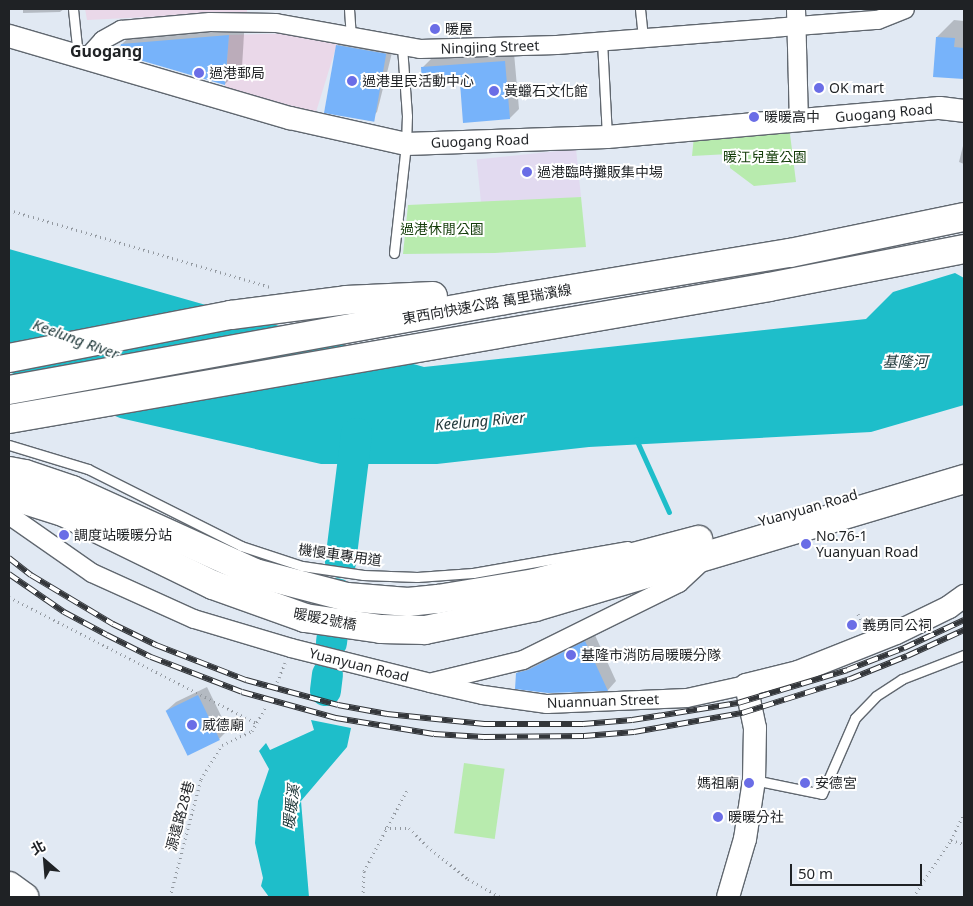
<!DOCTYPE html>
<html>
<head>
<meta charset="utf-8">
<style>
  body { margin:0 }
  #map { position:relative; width:973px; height:906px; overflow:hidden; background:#e1e9f3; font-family:"Noto Sans","Noto Sans TC",sans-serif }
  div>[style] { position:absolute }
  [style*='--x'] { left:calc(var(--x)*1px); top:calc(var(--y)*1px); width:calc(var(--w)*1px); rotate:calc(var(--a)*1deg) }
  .commercial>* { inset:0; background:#e2daf0; transform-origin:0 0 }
  .education>* { inset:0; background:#ead8e9 }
  .green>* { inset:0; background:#b8ebae; transform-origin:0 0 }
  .water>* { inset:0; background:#1ebeca }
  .shadow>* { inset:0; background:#0003 }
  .stream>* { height:5px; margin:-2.5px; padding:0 2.5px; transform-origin:2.5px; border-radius:2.5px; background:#1ebeca }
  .river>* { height:31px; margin:-15.5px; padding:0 15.5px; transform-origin:15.5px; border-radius:15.5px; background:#1ebeca }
  .building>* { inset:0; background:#77b3fa; transform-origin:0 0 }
  .path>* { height:3px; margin-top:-1.5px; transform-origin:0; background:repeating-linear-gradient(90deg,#9399a0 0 1px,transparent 0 5px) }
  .roads { filter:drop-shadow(1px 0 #60676f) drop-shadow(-1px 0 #60676f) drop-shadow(0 1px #60676f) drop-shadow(0 -1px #60676f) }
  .service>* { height:9px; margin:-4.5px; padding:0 4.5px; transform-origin:4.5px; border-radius:4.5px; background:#fff }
  .minor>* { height:18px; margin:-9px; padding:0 9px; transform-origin:9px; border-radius:9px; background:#fff }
  .tertiary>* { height:22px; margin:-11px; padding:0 11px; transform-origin:11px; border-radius:11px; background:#fff }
  .primary>* { height:28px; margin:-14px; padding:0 14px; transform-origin:14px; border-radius:14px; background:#fff }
  .rail>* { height:5.5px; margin-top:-2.75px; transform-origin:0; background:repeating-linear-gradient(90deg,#fff 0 11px,#33363a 0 22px); box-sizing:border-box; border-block:1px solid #33363a }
  .bridges { filter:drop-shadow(1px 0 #60676f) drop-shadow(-1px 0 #60676f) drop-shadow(0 1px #60676f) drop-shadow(0 -1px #60676f) }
  .trunk-bridge>* { height:28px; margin:-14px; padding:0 14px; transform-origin:14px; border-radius:14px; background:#fff }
  .dots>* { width:14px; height:14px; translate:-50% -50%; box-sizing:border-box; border:2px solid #fff; border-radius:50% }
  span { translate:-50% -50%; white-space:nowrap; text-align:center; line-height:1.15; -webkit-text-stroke:4px #fff; paint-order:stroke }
  .poi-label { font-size:14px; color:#1f2225 }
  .left { translate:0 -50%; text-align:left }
  .right { translate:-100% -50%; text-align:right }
  .street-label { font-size:14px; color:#1f2225 }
  .park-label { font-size:14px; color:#143d0a }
  .water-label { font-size:15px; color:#223a3c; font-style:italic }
  .quarter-label { font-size:16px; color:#1f2225; font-weight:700 }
  .frame { position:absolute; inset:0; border:10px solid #1f2225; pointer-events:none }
  .north { position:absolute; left:20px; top:836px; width:50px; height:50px; -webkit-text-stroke:4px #fff; paint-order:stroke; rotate:333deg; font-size:14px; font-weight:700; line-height:20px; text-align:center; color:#1f2225 }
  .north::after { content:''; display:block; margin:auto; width:18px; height:22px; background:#1f2225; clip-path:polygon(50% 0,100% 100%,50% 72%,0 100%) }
  .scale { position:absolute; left:790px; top:864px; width:132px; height:22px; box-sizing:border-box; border:2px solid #1f2225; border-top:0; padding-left:6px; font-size:15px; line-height:18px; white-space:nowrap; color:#1f2225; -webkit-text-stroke:4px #fff; paint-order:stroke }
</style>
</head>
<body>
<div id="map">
  <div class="commercial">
    <i style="left:576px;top:149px;width:48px;height:100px;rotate:84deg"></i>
  </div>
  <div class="education">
    <i style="clip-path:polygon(85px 9px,247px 9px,247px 12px,87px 20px)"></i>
    <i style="clip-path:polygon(301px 33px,338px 41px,316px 112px,225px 89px,229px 35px)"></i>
  </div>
  <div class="green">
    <i style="clip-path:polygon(789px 126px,796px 182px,754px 186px,730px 168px,729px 154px,692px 156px,694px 136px)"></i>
    <i style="clip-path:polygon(581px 197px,586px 247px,495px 253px,403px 254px,408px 205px)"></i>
    <i style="left:464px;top:763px;width:41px;height:71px;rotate:8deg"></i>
  </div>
  <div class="water">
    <i style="clip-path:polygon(9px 249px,424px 367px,866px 319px,893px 292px,955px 273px,964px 278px,964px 405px,871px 432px,589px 447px,437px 464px,321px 464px,120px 418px,9px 372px)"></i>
    <i style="clip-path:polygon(311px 720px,351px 728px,347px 747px,301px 801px,309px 897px,269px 897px,261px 886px,263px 878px,255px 843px,258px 801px,269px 769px,259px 751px,266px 743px,270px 750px,314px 730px)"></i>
  </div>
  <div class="shadow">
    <i style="clip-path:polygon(23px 9px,64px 9px,60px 12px,23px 13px)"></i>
    <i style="clip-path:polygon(245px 18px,242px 67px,225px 84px,122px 44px,140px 27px)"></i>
    <i style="clip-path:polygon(954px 20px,964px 21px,964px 78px,935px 76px,937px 37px)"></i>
    <i style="clip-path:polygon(346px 36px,394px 45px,377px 112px,368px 121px,338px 45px)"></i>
    <i style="clip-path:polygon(514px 53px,519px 109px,510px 118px,464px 121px,461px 81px,422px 68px,431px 59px)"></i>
    <i style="clip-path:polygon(964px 142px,964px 164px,959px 162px)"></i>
    <i style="clip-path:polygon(594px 633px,616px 681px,608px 690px,548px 692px,517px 673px,526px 664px)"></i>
    <i style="clip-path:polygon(207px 687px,228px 730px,219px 739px,167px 710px,176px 702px)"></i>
  </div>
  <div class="stream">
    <i style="--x:636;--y:439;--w:80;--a:65.7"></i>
  </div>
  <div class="river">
    <i style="--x:340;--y:562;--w:130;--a:-82.9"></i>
    <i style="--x:331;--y:642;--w:49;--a:-83"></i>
    <i style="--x:325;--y:690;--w:16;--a:-83"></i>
  </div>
  <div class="building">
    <i style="clip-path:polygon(229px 35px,225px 85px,119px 54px,121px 44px)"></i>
    <i style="clip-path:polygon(936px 37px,955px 38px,954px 47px,964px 48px,964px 79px,933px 77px)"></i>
    <i style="left:336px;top:45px;width:51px;height:69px;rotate:10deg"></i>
    <i style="clip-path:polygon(505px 61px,510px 119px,463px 123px,460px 83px,422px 86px,421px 67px)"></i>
    <i style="clip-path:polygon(585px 641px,608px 691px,548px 693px,515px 689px,516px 673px,528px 670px)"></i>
    <i style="left:198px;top:695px;width:50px;height:36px;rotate:64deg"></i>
  </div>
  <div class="path">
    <i style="--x:9;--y:210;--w:273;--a:16.4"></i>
    <i style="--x:9;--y:597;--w:277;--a:27"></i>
    <i style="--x:858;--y:614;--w:14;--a:65"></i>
    <i style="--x:277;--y:682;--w:21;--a:-67"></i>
    <i style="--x:385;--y:828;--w:24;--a:0"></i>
    <i style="--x:409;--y:828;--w:25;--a:45"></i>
    <i style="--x:427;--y:846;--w:53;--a:38.8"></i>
    <i style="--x:468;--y:879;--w:37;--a:29"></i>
    <i style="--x:951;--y:840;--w:14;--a:17"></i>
    <i style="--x:170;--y:897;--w:122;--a:-75.3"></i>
    <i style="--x:201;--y:779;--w:40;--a:-58"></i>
    <i style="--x:222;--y:745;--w:33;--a:-25"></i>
    <i style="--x:252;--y:731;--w:28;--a:-60"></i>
    <i style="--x:363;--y:897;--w:26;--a:-88"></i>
    <i style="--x:364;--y:871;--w:92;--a:-62"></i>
    <i style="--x:913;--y:897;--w:69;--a:-56.3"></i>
    <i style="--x:951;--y:840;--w:30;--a:-64"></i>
  </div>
  <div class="roads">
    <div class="service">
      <i style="--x:73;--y:9;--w:47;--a:83.9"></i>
      <i style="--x:349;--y:9;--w:28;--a:86"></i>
      <i style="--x:640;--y:9;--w:29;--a:84"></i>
      <i style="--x:602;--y:41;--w:95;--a:87"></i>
      <i style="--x:394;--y:253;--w:110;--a:-83.7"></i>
      <i style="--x:406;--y:144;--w:28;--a:-88"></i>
      <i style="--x:407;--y:116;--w:70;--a:-94.1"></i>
      <i style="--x:9;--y:445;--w:83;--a:16.9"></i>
      <i style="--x:88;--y:469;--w:171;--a:26.7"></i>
      <i style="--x:241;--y:546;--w:64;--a:18.2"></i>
      <i style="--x:302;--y:566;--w:62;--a:8.4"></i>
      <i style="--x:363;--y:575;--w:54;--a:2.1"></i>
      <i style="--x:417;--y:577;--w:56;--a:-4.1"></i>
      <i style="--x:473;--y:573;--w:157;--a:-9.9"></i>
      <i style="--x:754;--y:780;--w:69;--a:11.6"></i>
      <i style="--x:822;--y:794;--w:83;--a:-66.5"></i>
      <i style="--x:855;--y:718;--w:30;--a:-46"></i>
      <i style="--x:876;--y:696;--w:31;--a:-33"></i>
      <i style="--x:902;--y:679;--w:66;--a:-21.2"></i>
    </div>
    <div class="minor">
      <i style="--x:796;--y:9;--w:111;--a:88.5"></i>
      <i style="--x:86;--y:59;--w:25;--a:-48"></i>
      <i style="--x:103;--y:40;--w:21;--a:-29"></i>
      <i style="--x:121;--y:30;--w:89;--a:-5.1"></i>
      <i style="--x:210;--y:22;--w:66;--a:0.9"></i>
      <i style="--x:276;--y:23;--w:146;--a:10.2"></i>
      <i style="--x:420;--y:49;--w:137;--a:-1.7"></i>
      <i style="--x:557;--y:45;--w:322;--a:-4.5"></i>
      <i style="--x:878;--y:20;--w:29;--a:-22"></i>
      <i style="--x:9;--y:515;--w:101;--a:34.9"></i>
      <i style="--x:92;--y:573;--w:112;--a:24.3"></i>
      <i style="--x:194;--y:619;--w:101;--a:16.6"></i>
      <i style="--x:291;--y:648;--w:143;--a:14.1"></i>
      <i style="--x:430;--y:683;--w:54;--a:12.8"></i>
      <i style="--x:483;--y:695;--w:65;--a:8"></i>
      <i style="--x:547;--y:704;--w:140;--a:-2.5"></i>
      <i style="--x:687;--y:698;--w:60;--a:-12.4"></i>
      <i style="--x:433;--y:682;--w:93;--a:-13.7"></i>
      <i style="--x:523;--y:660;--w:174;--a:-26.3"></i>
      <i style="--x:679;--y:583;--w:33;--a:-43"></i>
    </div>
    <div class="tertiary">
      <i style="--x:9;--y:36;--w:293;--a:16.3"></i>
      <i style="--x:290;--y:118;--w:119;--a:12.6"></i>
      <i style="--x:406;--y:144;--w:201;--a:-2"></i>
      <i style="--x:607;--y:137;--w:334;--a:-5"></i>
      <i style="--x:940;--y:108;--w:24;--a:7"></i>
      <i style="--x:728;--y:897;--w:60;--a:-73.7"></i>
      <i style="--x:745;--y:839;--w:60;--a:-81.3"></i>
      <i style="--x:754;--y:780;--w:52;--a:-88.9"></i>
      <i style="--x:755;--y:728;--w:44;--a:-101.8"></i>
      <i style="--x:746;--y:685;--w:54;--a:-14"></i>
      <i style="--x:798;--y:672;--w:105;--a:-21.7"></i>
      <i style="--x:896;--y:633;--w:59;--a:-26.1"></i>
      <i style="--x:949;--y:607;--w:19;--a:-36"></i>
    </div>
    <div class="primary">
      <i style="--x:9;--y:471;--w:16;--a:11"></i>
      <i style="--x:25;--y:474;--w:50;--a:18.8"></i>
      <i style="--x:72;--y:490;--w:201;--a:24.4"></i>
      <i style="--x:255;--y:573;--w:95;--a:14.6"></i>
      <i style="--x:347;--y:597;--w:61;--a:4.7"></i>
      <i style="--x:408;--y:602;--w:30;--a:-6"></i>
      <i style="--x:438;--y:599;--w:98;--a:-9.4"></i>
      <i style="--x:535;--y:583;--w:169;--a:-14.8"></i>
      <i style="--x:9;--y:495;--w:57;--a:17.5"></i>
      <i style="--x:63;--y:512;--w:167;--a:26"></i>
      <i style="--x:213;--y:585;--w:98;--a:19.7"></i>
      <i style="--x:305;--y:618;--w:77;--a:8.2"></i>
      <i style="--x:381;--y:629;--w:44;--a:1.3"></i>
      <i style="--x:425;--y:630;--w:112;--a:-11.8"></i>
      <i style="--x:535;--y:607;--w:448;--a:-16.6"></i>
      <i style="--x:9;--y:886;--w:19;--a:36"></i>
    </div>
  </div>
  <div class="rail">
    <i style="--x:9;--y:558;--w:28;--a:38"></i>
    <i style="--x:31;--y:575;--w:96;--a:30.9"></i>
    <i style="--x:113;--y:624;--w:48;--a:26"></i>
    <i style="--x:156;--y:645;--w:97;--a:21.3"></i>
    <i style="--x:246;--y:680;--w:95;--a:15.2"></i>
    <i style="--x:338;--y:705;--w:50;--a:10.4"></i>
    <i style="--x:387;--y:714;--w:98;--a:5.9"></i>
    <i style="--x:484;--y:724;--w:99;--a:0"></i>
    <i style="--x:583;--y:724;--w:49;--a:-4.7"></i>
    <i style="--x:632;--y:720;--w:107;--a:-9.1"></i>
    <i style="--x:738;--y:703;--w:114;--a:-16.8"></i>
    <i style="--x:847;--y:670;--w:61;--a:-21.1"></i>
    <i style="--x:904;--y:648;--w:66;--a:-25"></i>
    <i style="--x:9;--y:574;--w:67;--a:34.6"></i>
    <i style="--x:64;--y:612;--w:49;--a:28.1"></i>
    <i style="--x:107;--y:635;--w:49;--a:26.6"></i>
    <i style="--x:151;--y:657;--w:97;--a:21"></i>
    <i style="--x:242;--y:692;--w:98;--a:15.5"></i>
    <i style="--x:336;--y:718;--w:99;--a:9.3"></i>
    <i style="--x:434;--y:734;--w:50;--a:3.4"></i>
    <i style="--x:484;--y:737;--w:100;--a:-0.6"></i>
    <i style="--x:584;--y:736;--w:50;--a:-4.6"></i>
    <i style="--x:634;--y:732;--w:110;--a:-10"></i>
    <i style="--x:742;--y:713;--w:113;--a:-17.5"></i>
    <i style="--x:850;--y:679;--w:61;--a:-22"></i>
    <i style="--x:907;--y:656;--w:63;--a:-24.5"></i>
  </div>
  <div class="bridges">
    <div class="trunk-bridge">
      <i style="--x:9;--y:358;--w:226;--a:-11"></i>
      <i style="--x:231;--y:315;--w:116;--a:-7.4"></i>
      <i style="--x:346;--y:300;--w:87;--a:-2.6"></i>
      <i style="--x:9;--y:390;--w:510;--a:-10.27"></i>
      <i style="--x:511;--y:299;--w:283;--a:-9.4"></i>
      <i style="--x:790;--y:253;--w:178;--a:-11.7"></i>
      <i style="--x:9;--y:419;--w:771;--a:-9.85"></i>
      <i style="--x:769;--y:287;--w:199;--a:-11"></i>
    </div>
  </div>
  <div class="dots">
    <i style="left:435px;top:29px;background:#6a6de6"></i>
    <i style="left:199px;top:73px;background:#6a6de6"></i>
    <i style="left:352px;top:81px;background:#6a6de6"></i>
    <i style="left:819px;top:88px;background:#6a6de6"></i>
    <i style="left:494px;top:91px;background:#6a6de6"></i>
    <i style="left:754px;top:117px;background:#6a6de6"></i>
    <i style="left:527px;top:172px;background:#6a6de6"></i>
    <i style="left:64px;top:535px;background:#6a6de6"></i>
    <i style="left:806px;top:544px;background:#6a6de6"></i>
    <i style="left:852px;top:625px;background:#6a6de6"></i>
    <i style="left:571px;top:655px;background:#6a6de6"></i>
    <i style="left:192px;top:725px;background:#6a6de6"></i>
    <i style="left:749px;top:783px;background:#6a6de6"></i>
    <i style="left:805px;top:783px;background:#6a6de6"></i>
    <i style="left:718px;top:817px;background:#6a6de6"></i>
  </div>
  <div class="poi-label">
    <span class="left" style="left:445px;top:29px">暖屋</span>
    <span class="left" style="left:209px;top:73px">過港郵局</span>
    <span class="left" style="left:362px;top:81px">過港里民活動中心</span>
    <span class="left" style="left:829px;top:88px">OK mart</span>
    <span class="left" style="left:504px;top:91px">黃蠟石文化館</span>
    <span class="left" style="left:764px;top:117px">暖暖高中</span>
    <span class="left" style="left:537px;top:172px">過港臨時攤販集中場</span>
    <span class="left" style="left:74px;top:535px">調度站暖暖分站</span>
    <span class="left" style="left:816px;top:544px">No.76-1<br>Yuanyuan Road</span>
    <span class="left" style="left:862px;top:625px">義勇同公祠</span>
    <span class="left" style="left:581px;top:655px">基隆市消防局暖暖分隊</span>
    <span class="left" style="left:202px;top:725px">威德廟</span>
    <span class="right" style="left:739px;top:783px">媽祖廟</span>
    <span class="left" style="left:815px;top:783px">安德宮</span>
    <span class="left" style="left:728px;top:817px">暖暖分社</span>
  </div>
  <div class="street-label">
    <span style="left:490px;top:47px;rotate:-2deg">Ningjing Street</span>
    <span style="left:884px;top:113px;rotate:-5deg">Guogang Road</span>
    <span style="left:480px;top:141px;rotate:-2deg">Guogang Road</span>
    <span style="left:487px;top:304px;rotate:-10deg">東西向快速公路 萬里瑞濱線</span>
    <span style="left:808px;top:508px;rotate:-16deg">Yuanyuan Road</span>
    <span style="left:340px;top:555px;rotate:8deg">機慢車專用道</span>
    <span style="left:325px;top:619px;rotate:11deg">暖暖2號橋</span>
    <span style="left:359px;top:665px;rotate:14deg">Yuanyuan Road</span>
    <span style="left:603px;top:701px;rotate:-2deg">Nuannuan Street</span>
    <span style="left:180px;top:816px;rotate:-75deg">源遠路28巷</span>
  </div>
  <div class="park-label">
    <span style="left:765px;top:157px">暖江兒童公園</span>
    <span style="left:442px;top:229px">過港休閒公園</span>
  </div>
  <div class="water-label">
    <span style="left:76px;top:339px;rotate:20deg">Keelung River</span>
    <span style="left:905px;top:362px">基隆河</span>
    <span style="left:480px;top:421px;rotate:-5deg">Keelung River</span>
    <span style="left:291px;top:807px;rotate:-83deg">暖暖溪</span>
  </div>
  <div class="quarter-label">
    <span style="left:106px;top:51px">Guogang</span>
  </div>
  <div class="frame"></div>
  <div class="north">北</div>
  <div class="scale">50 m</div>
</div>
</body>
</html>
